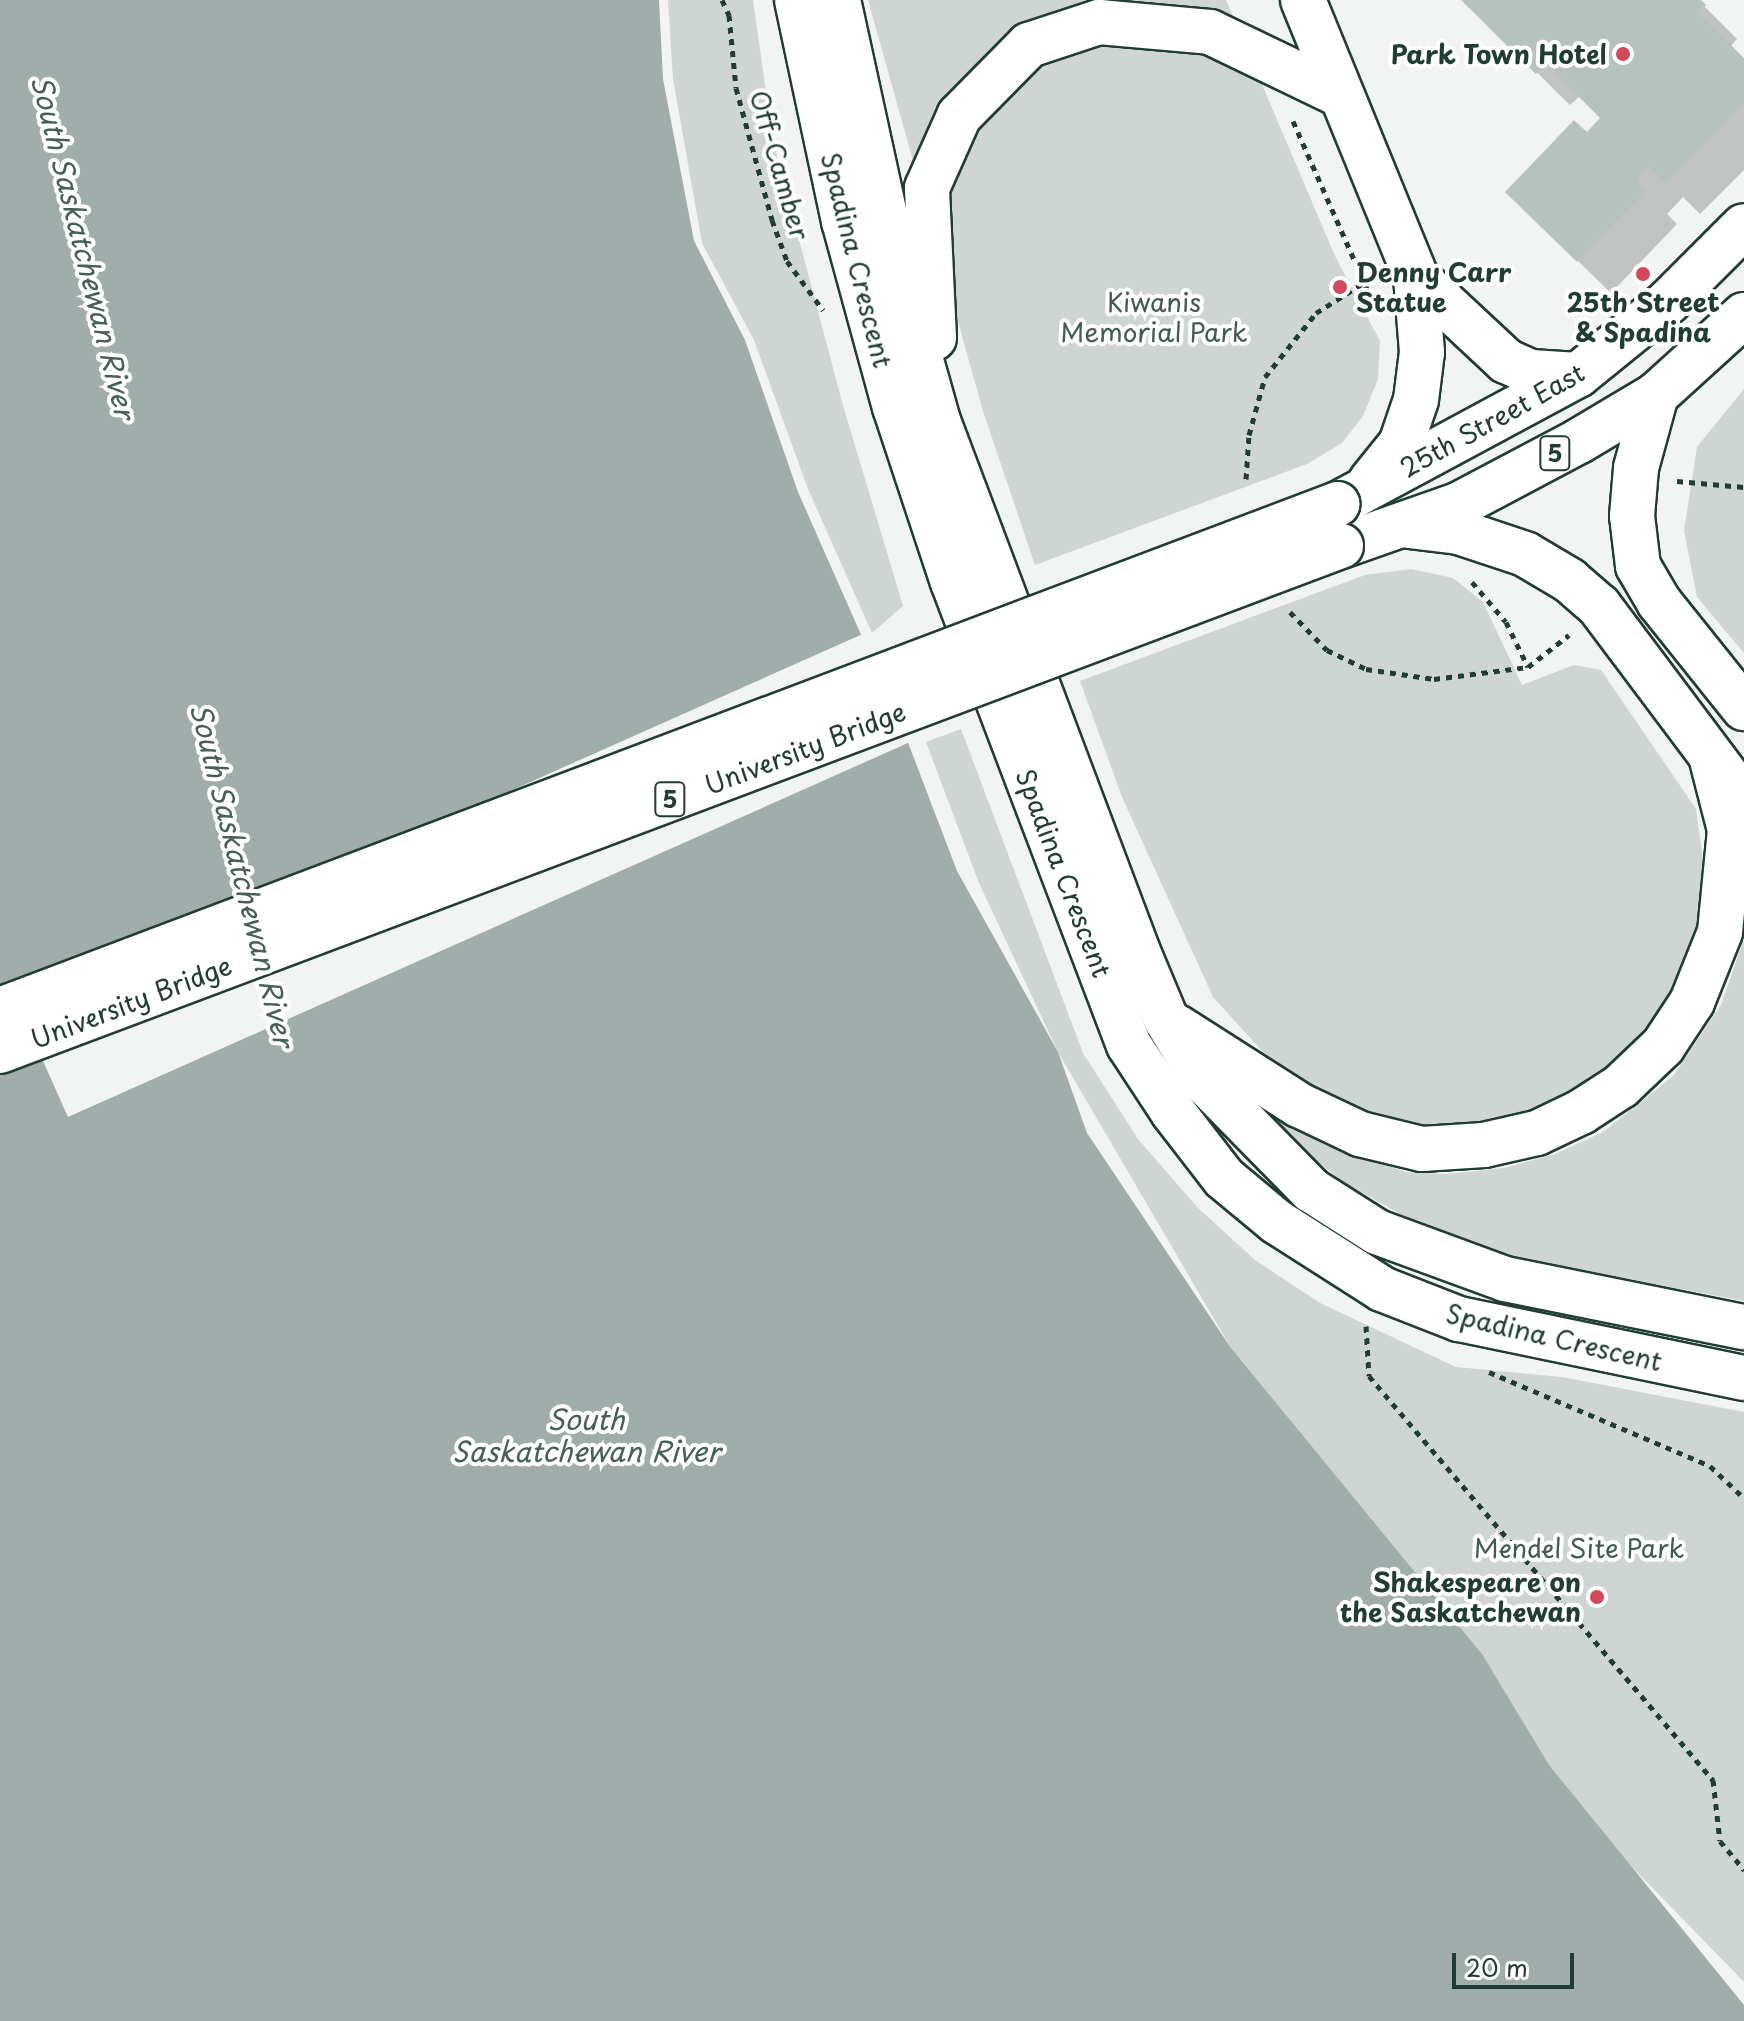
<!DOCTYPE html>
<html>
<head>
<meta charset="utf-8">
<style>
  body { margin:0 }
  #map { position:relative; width:1744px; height:2021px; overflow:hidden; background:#f2f3f3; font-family:"Playpen Sans",sans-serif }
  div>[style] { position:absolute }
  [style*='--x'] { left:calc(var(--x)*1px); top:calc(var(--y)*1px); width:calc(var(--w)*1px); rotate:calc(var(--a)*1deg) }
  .green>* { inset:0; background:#ced5d3 }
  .water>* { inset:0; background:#a1adaa }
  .pier>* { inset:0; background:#f2f3f3; transform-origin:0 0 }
  .shadow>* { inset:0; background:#0003 }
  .building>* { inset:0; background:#b7c1bd }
  .path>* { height:5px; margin-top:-2.5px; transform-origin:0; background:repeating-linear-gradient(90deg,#1f3d34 0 6px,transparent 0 12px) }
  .roads { filter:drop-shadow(2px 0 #1f3d34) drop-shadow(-2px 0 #1f3d34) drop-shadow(0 2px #1f3d34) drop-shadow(0 -2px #1f3d34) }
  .secondary>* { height:44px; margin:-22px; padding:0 22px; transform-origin:22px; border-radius:22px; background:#fff }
  .primary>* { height:44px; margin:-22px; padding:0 22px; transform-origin:22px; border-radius:22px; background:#fff }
  .bridges { filter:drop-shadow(2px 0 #1f3d34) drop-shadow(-2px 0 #1f3d34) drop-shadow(0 2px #1f3d34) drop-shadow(0 -2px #1f3d34) }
  .primary-bridge>* { height:44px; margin:-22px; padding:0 22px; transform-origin:22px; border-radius:22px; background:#fff }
  .dots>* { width:22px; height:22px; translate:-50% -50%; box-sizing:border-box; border:4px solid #fff; border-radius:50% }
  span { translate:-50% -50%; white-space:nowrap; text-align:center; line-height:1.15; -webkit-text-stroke:8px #fff; paint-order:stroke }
  .shield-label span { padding:2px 6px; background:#fff; border:2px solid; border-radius:6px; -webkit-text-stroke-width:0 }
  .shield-label { font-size:24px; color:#1f3d34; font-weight:700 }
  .poi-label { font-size:26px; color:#1f3d34; font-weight:700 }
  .right { translate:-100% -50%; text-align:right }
  .left { translate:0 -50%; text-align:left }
  .street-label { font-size:26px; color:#1f3d34 }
  .park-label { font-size:26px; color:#425b54 }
  .water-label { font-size:28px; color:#465f57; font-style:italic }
  .scale { position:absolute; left:1452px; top:1953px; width:122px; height:36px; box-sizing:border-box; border:4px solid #1f3d34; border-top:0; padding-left:10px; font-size:24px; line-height:28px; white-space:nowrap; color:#1f3d34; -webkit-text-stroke:6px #fff; paint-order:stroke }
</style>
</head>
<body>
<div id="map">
  <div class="green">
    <i style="clip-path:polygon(668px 0,753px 0,773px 141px,842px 402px,903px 606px,872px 633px,808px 489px,754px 340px,702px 243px,673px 79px)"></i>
    <i style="clip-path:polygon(868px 0,1226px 0,1335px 256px,1380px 341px,1378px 379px,1363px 416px,1342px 443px,1307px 464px,1035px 565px,983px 411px)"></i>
    <i style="clip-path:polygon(1744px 389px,1744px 653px,1697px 597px,1684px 531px,1697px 447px)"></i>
    <i style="clip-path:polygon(1411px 569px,1453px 578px,1483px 602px,1522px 685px,1574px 665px,1601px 670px,1696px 809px,1704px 867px,1700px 923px,1682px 981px,1655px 1025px,1617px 1067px,1540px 1111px,1495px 1124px,1436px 1129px,1378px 1120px,1336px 1103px,1263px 1052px,1213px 997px,1122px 797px,1080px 681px,1365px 575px)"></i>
    <i style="clip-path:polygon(961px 729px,1083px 1053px,1138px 1139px,1197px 1207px,1255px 1260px,1320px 1303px,1456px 1367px,1562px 1377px,1744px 1412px,1744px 1982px,1526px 1758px,1231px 1348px,1058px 1052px,979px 883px,926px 742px)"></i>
    <i style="clip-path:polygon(1744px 939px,1744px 1301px,1503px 1255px,1436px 1234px,1343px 1182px,1307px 1153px,1275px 1118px,1325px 1145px,1406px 1172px,1446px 1174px,1504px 1168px,1555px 1154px,1603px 1132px,1673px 1076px,1721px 1005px)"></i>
  </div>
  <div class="water">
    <i style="clip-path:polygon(0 0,659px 0,663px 79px,694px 241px,745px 340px,798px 492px,904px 732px,957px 871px,1058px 1052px,1087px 1133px,1231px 1348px,1482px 1654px,1549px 1765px,1744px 2005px,1744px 2021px,0 2021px)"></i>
  </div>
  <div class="pier">
    <i style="left:865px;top:633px;width:118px;height:925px;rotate:66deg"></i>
  </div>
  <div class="shadow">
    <i style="clip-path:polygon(1463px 0,1698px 0,1737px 39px,1730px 47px,1744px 60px,1744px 170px,1700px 214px,1683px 197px,1667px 214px,1677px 224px,1611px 293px,1540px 224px,1587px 135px,1603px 118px,1580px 96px,1570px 105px)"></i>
  </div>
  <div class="building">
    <i style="clip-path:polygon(1461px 0,1701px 0,1706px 5px,1698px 13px,1744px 58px,1744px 104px,1666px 183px,1649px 166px,1636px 180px,1646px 190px,1577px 262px,1505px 192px,1574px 120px,1587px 132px,1600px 118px,1546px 64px,1536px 74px)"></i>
  </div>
  <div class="path">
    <i style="--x:722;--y:0;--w:17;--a:65"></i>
    <i style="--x:729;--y:15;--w:73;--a:84.5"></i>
    <i style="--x:736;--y:88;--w:137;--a:74.7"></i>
    <i style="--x:772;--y:220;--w:44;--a:69.9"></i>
    <i style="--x:787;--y:261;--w:61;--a:53.7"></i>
    <i style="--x:1293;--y:121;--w:198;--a:66.2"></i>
    <i style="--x:1246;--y:479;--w:44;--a:-86.1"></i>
    <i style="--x:1249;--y:435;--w:60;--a:-74.6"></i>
    <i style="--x:1265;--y:377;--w:82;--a:-51.4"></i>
    <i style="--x:1316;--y:313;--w:67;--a:-32.3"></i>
    <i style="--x:1677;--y:481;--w:67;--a:5.1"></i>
    <i style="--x:1472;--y:582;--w:52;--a:49.6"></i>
    <i style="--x:1506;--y:622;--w:50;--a:63.9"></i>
    <i style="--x:1290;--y:612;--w:53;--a:45.8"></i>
    <i style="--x:1327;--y:650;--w:43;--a:26"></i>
    <i style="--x:1366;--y:669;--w:69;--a:8.4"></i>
    <i style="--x:1434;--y:679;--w:95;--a:-7.3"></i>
    <i style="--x:1528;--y:667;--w:52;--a:-38"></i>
    <i style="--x:1366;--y:1326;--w:50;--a:86.6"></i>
    <i style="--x:1369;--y:1376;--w:531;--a:49.59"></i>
    <i style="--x:1713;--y:1780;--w:61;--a:83.5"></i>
    <i style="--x:1720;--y:1841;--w:38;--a:50"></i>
    <i style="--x:1489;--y:1372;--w:240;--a:23"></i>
    <i style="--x:1710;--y:1466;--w:47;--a:43.3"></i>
  </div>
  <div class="roads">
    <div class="secondary">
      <i style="--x:797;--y:0;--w:226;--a:78"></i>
      <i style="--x:844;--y:221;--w:193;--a:74.7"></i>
      <i style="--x:895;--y:407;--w:184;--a:71.7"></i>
      <i style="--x:953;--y:582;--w:495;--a:69.2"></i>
      <i style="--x:1129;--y:1045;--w:80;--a:56.7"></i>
      <i style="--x:1173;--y:1112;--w:83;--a:52.3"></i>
      <i style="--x:1224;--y:1178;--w:69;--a:39.7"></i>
      <i style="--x:1277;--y:1222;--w:125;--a:32.5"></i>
      <i style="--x:1382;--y:1289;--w:83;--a:21.3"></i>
      <i style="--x:1459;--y:1319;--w:291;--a:11.7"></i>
      <i style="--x:838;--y:0;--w:300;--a:77.7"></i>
      <i style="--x:902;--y:293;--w:133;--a:74.3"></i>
      <i style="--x:938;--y:421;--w:567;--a:69.36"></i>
      <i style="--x:1138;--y:952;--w:73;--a:67.3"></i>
      <i style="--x:1166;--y:1019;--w:70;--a:59"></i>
      <i style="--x:1202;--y:1079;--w:156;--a:45.5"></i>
      <i style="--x:1311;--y:1190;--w:78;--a:32.5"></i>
      <i style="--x:1377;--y:1232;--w:136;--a:20.2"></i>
      <i style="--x:1505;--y:1279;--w:244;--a:11.4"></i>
      <i style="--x:1303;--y:0;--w:299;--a:67.8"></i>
      <i style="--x:934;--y:338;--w:150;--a:-92.7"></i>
      <i style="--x:927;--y:188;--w:79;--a:-66"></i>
      <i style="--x:959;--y:116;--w:100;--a:-45.4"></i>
      <i style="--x:1029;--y:45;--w:74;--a:-18.2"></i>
      <i style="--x:1099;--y:22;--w:111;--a:5.1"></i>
      <i style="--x:1210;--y:32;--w:141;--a:25.7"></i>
      <i style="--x:1638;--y:566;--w:42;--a:59.7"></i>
      <i style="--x:1659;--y:602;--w:136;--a:51.3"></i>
      <i style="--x:1599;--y:606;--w:221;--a:53.1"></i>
      <i style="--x:1177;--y:1027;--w:145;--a:32.6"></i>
      <i style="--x:1299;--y:1105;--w:68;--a:25.4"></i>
      <i style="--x:1360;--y:1134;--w:64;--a:13.6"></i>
      <i style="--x:1422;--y:1149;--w:62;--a:-3.7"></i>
      <i style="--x:1484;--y:1145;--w:54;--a:-12.8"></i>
      <i style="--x:1537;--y:1133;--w:49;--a:-25.5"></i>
      <i style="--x:1581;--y:1112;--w:48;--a:-33"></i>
      <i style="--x:1621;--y:1086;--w:58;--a:-43.6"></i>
      <i style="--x:1663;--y:1046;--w:53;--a:-56.6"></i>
      <i style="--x:1692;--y:1002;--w:75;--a:-68.2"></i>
      <i style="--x:1720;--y:932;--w:102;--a:-84.4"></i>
      <i style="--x:1730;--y:830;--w:72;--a:-104.4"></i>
    </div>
    <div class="primary">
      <i style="--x:1416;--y:277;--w:123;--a:43"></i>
      <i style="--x:1506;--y:361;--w:27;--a:24"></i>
      <i style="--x:1531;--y:372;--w:47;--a:3.7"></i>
      <i style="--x:1371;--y:481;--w:48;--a:-51"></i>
      <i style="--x:1401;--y:444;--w:46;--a:-71.2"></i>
      <i style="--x:1416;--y:400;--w:48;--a:-82.9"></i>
      <i style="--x:1422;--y:352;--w:75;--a:-94.6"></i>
      <i style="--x:1338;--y:504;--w:272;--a:-28.3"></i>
      <i style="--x:1578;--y:375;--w:116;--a:-39"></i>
      <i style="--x:1668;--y:302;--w:107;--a:-45"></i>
      <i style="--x:1409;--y:526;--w:50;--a:6.8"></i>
      <i style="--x:1459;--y:532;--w:70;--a:18.4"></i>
      <i style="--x:1525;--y:554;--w:51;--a:30.6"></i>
      <i style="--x:1569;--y:580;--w:40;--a:41"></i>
      <i style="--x:1341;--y:546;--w:126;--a:-19.4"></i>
      <i style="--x:1460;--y:504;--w:135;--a:-27.9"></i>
      <i style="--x:1579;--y:441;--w:90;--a:-30.9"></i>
      <i style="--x:1656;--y:395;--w:119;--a:-42.3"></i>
      <i style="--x:1638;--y:566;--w:50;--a:-96.8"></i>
      <i style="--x:1632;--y:516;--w:48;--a:-85.2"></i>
      <i style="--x:1636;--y:468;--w:76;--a:-74.7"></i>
    </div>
  </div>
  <div class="bridges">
    <div class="primary-bridge">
      <i style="--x:0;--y:1010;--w:1430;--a:-20.72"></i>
      <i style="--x:0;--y:1051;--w:1433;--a:-20.64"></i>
    </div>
  </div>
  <div class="dots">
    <i style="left:1623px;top:54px;background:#d1495b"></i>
    <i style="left:1643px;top:274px;background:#d1495b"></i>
    <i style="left:1340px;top:287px;background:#d1495b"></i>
    <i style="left:1597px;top:1597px;background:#d1495b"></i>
  </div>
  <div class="shield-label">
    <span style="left:1555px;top:453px">5</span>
    <span style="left:670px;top:799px">5</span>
  </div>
  <div class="poi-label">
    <span class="right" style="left:1607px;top:54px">Park Town Hotel</span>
    <span class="left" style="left:1356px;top:287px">Denny Carr<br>Statue</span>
    <span style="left:1643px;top:317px">25th Street<br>&amp; Spadina</span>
    <span class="right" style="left:1581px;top:1597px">Shakespeare on<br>the Saskatchewan</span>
  </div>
  <div class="street-label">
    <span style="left:780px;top:165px;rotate:74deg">Off-Camber</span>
    <span style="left:857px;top:260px;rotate:76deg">Spadina Crescent</span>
    <span style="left:1492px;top:420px;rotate:-29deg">25th Street East</span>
    <span style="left:805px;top:748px;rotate:-21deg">University Bridge</span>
    <span style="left:1064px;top:873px;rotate:69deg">Spadina Crescent</span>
    <span style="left:131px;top:1002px;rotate:-21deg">University Bridge</span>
    <span style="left:1554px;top:1337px;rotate:13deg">Spadina Crescent</span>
  </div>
  <div class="park-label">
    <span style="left:1154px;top:317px">Kiwanis<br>Memorial Park</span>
    <span style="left:1579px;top:1548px">Mendel Site Park</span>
  </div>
  <div class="water-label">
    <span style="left:84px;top:247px;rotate:76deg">South Saskatchewan River</span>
    <span style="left:243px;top:875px;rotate:76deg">South Saskatchewan River</span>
    <span style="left:586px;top:1435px">South<br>Saskatchewan River</span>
  </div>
  <div class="scale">20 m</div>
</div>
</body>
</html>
